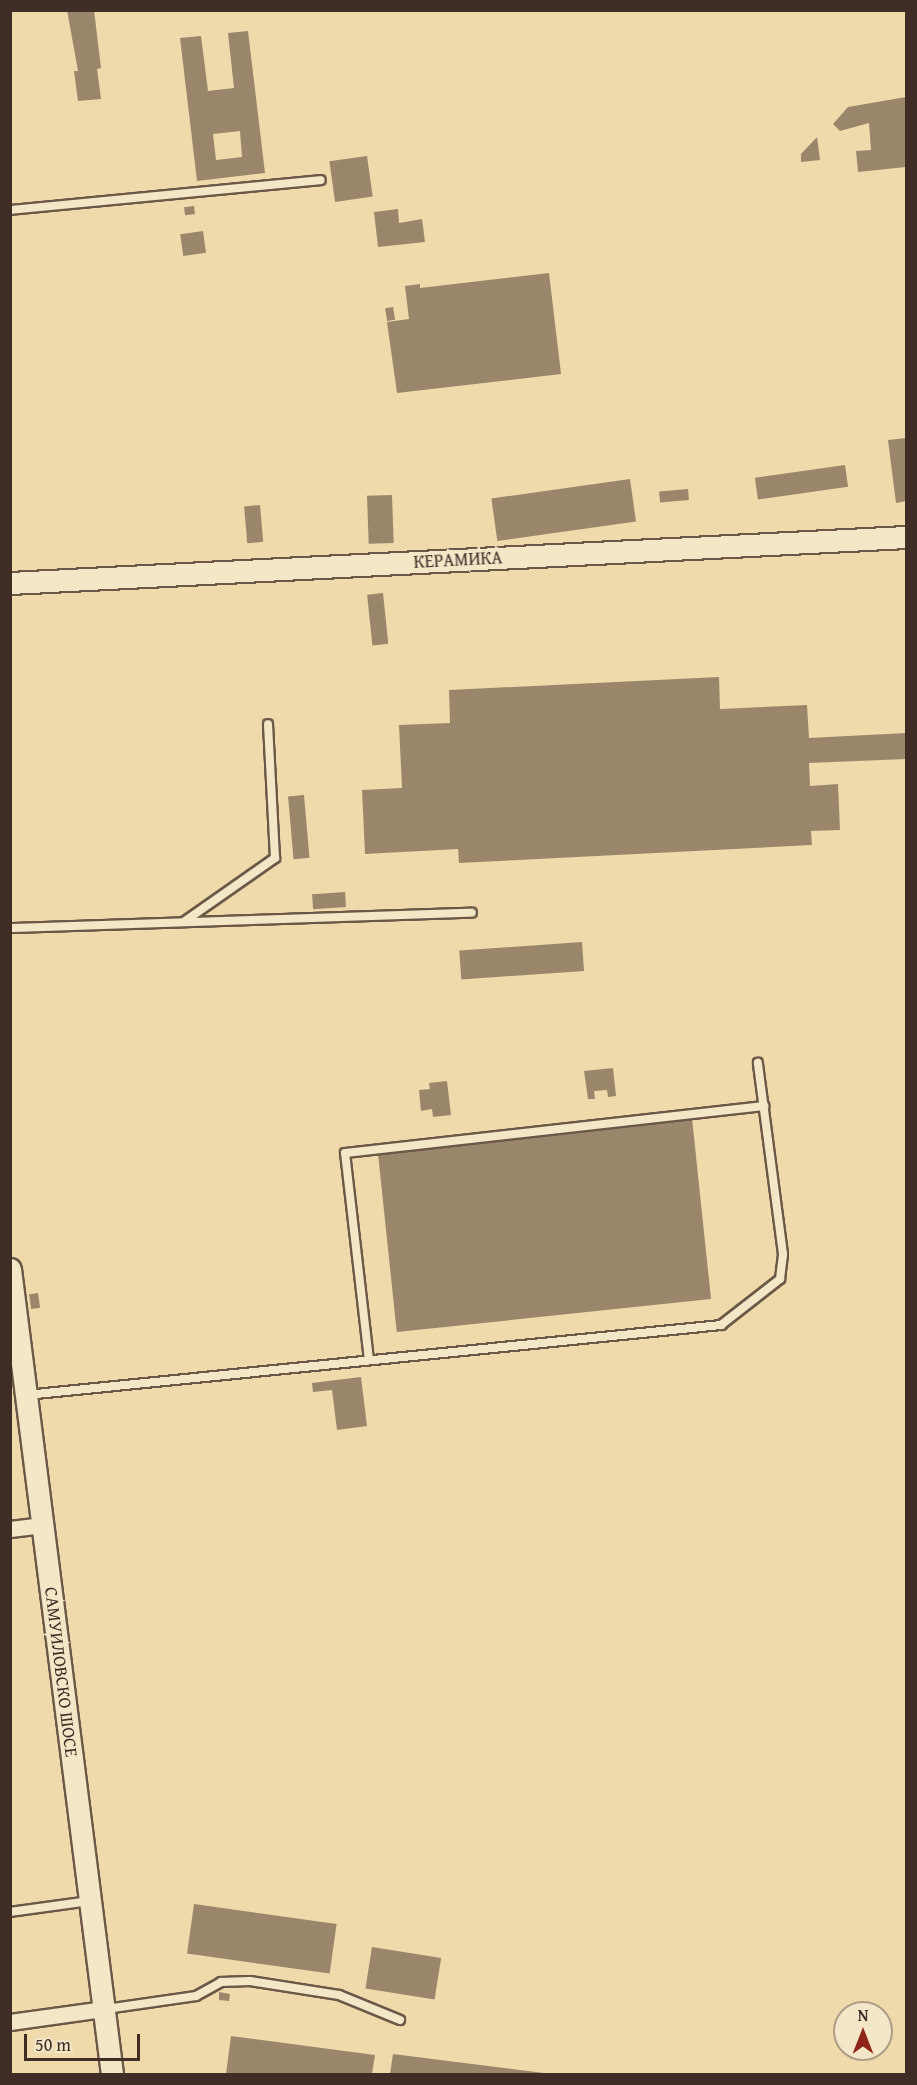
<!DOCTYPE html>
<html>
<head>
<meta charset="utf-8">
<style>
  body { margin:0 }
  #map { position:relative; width:917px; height:2085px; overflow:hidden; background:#eedaaa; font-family:"Gentium Book Plus",serif }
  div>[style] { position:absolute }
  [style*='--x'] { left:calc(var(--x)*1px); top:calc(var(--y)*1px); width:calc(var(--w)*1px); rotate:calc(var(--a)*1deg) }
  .building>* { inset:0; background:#9a876b; transform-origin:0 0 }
  .roads { filter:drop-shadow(2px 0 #6b5847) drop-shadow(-2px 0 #6b5847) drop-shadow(0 2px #6b5847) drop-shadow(0 -2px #6b5847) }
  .lane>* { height:8px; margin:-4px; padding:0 4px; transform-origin:4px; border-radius:4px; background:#f4e7c8 }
  .street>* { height:15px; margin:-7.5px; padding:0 7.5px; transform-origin:7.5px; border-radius:7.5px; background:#f4e7c8 }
  .secondary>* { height:21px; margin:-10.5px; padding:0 10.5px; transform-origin:10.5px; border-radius:10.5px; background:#f4e7c8 }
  span { translate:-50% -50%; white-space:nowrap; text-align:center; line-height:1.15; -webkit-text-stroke:6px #f4e7c8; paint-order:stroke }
  .street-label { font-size:18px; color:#3f2d26 }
  .frame { position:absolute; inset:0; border:12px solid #3f2d26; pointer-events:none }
  .north { position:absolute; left:833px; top:2001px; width:60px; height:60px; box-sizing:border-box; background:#f4e7c8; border:2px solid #ac9d87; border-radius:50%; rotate:0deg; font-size:16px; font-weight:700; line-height:24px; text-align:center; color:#3f2d26 }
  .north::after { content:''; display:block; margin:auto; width:21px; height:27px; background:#8f2418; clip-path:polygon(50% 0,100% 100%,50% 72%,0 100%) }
  .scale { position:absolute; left:24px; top:2034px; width:116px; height:27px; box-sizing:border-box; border:3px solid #3f2d26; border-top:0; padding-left:8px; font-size:18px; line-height:21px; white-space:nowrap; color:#3f2d26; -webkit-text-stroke:4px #f4e7c8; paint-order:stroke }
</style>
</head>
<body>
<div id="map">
  <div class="building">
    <i style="clip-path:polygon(67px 10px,94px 10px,101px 68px,97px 69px,101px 99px,78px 101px,74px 71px,78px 71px)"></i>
    <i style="clip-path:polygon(evenodd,248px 31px,265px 173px,197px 181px,180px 38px,201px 36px,208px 91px,234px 88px,228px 33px,248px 31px,240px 131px,242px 157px,216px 160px,213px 134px,240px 131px)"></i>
    <i style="clip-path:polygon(906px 97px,906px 167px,858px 172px,856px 151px,871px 150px,869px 123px,840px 131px,833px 124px,848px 107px)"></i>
    <i style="clip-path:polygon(817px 137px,820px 160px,801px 162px,801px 154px)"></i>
    <i style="left:367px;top:156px;width:41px;height:38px;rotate:82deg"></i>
    <i style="left:194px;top:206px;width:8px;height:10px;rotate:83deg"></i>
    <i style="clip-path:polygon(398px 209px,399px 223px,422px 219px,425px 242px,378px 247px,374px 212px)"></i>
    <i style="left:203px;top:231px;width:22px;height:23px;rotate:82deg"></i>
    <i style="clip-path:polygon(549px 273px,561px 374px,397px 393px,387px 322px,409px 319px,405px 286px,420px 284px,420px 288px)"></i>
    <i style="left:393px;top:307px;width:13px;height:8px;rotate:81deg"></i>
    <i style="clip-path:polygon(906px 438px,906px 501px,896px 503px,888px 440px)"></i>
    <i style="left:845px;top:465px;width:22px;height:91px;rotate:82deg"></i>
    <i style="left:630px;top:479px;width:43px;height:140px;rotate:82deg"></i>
    <i style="left:688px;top:489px;width:11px;height:29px;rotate:85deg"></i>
    <i style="left:392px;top:495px;width:48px;height:25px;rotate:88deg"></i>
    <i style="left:260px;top:505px;width:37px;height:16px;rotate:85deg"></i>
    <i style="left:383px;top:593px;width:51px;height:16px;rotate:84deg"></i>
    <i style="clip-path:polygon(719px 677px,720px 709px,807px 705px,809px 738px,906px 733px,906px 759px,809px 763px,810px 786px,838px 784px,840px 830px,811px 831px,812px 845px,459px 863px,458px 849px,365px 854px,362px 790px,402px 788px,399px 725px,450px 723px,449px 690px)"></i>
    <i style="left:304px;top:795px;width:63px;height:16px;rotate:85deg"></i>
    <i style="left:345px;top:892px;width:15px;height:33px;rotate:86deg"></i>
    <i style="left:582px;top:942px;width:29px;height:123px;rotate:86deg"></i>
    <i style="clip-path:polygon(613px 1068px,616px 1096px,608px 1097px,607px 1090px,594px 1091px,595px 1099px,588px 1099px,584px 1071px)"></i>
    <i style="clip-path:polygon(447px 1081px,451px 1115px,433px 1117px,432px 1109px,421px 1111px,419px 1090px,430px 1089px,429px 1083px)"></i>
    <i style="left:692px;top:1118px;width:182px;height:316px;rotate:84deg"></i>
    <i style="left:38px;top:1293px;width:15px;height:9px;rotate:82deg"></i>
    <i style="clip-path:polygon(361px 1377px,367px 1426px,337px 1430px,332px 1390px,313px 1392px,312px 1383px)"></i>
    <i style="left:194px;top:1904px;width:144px;height:50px;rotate:8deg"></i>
    <i style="left:372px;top:1947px;width:70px;height:42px;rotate:9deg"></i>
    <i style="clip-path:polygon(219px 1992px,230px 1994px,229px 2001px,219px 2000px)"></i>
    <i style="clip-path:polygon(231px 2036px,375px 2055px,372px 2074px,226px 2074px)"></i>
    <i style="clip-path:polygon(393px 2054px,544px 2073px,544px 2074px,390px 2074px)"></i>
  </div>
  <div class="roads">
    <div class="lane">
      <i style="--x:10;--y:210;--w:312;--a:-5.5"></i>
      <i style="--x:185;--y:921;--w:110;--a:-35"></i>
      <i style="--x:275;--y:858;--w:134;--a:-93"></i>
      <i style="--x:10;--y:928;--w:462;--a:-1.9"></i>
      <i style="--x:369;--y:1360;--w:208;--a:-96.6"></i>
      <i style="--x:345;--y:1153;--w:422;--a:-6.4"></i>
      <i style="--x:26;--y:1395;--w:699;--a:-5.75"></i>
      <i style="--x:721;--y:1325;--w:75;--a:-37.9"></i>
      <i style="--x:780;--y:1279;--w:25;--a:-83"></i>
      <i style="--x:783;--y:1254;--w:193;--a:-97.5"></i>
      <i style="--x:10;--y:1912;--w:80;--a:-7.9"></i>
      <i style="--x:106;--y:2009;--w:91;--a:-8.2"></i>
      <i style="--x:196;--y:1996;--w:29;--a:-29"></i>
      <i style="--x:221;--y:1982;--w:29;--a:-2"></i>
      <i style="--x:250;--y:1981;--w:90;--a:8.9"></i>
      <i style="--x:339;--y:1995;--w:66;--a:22.3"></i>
    </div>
    <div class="street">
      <i style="--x:10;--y:1529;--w:33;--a:-7"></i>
      <i style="--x:10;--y:2022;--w:95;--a:-7.9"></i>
    </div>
    <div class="secondary">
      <i style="--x:10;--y:583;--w:897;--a:-2.94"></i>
      <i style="--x:10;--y:1269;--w:811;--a:82.78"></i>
    </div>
  </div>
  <div class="street-label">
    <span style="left:458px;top:560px;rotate:-3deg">КЕРАМИКА</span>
    <span style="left:61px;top:1672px;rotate:83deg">САМУИЛОВСКО ШОСЕ</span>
  </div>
  <div class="frame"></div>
  <div class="north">N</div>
  <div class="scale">50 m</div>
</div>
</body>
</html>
